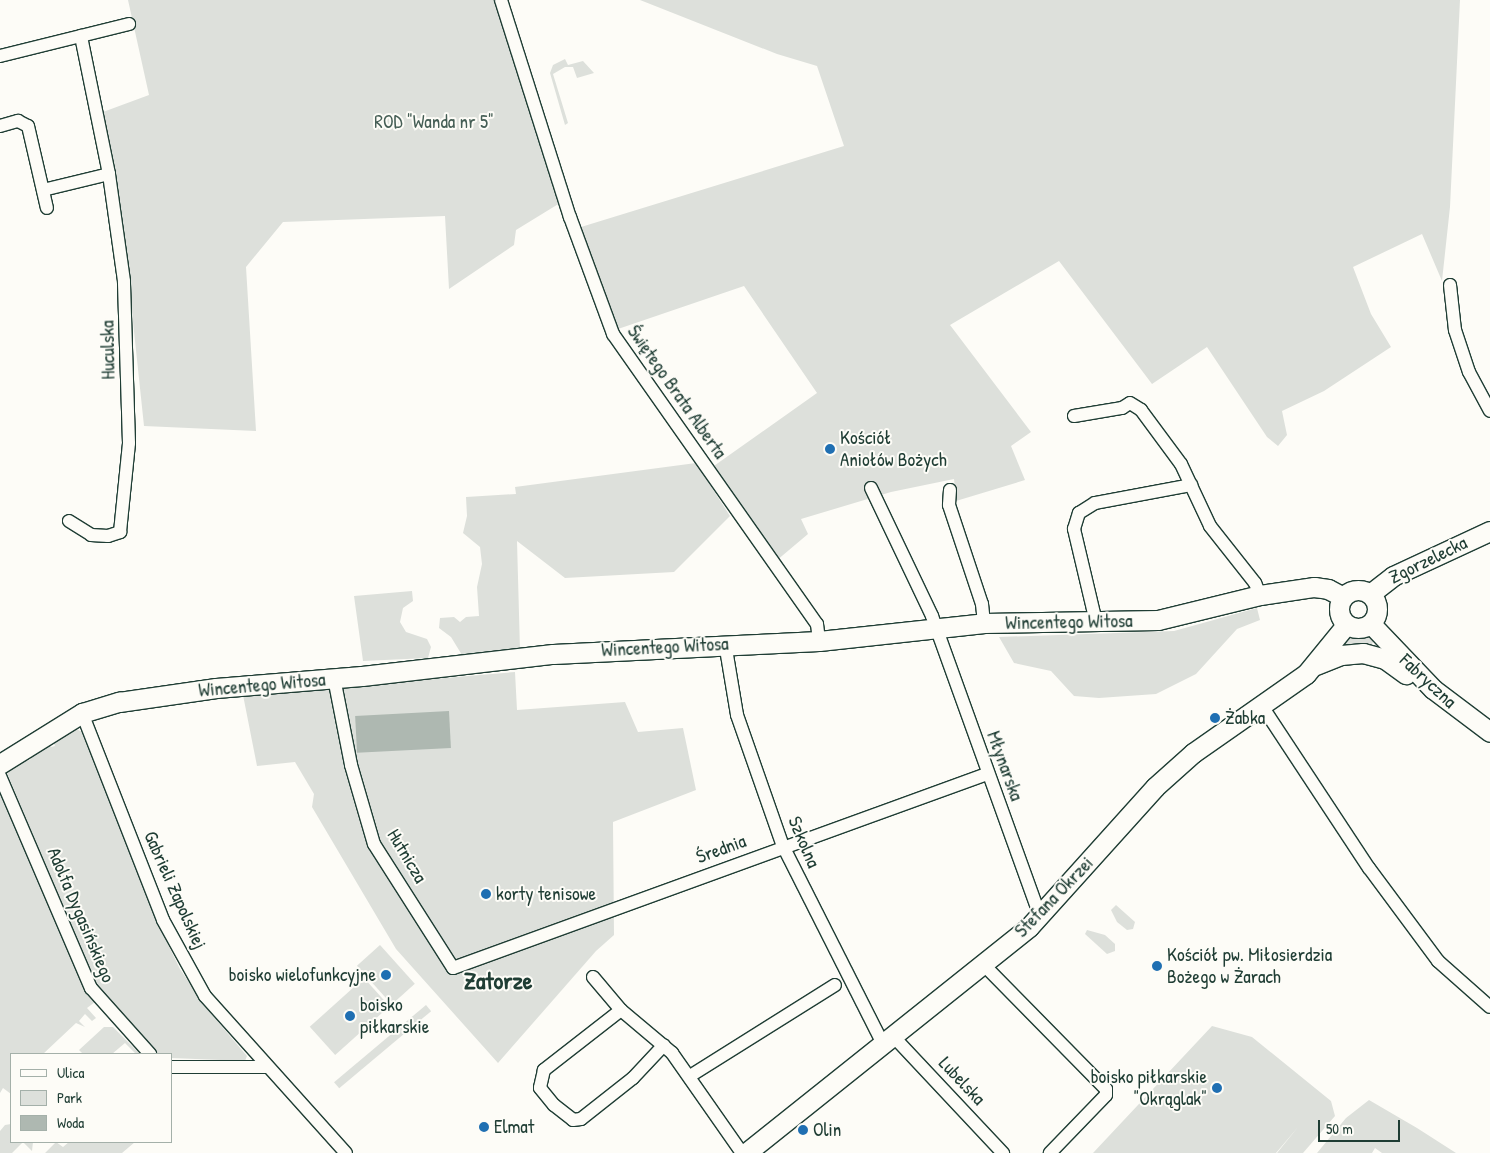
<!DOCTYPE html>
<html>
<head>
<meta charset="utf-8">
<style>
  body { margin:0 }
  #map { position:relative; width:1490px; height:1153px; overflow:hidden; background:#fdfcf7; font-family:"Patrick Hand",sans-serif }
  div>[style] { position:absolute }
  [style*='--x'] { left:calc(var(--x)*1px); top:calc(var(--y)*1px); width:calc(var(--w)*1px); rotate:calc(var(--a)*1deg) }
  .green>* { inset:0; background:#dde0db; transform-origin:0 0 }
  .water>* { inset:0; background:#aeb8b1; transform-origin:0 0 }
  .roads { filter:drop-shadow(1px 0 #1f3d34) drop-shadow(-1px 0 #1f3d34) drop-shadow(0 1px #1f3d34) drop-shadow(0 -1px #1f3d34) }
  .street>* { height:12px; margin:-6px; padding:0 6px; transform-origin:6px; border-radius:6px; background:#fdfcf7 }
  .secondary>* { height:19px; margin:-9.5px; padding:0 9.5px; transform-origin:9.5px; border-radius:9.5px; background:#fdfcf7 }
  .secondary>.ring { margin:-9.5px; padding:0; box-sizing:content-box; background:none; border:19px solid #fdfcf7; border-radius:50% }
  .dots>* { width:14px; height:14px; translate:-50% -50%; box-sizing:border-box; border:2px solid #fdfcf7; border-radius:50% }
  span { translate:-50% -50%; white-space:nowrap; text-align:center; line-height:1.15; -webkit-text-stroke:4px #fdfcf7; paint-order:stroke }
  .park-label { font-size:19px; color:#455e55 }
  .street-label { font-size:19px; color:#1f3d34 }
  .poi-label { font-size:19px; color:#1f3d34 }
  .left { translate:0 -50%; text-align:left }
  .right { translate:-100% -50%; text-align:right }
  .district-label { font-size:24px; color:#1f3d34; font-weight:700 }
  .legend { position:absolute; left:10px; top:1053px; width:162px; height:90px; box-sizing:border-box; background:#fdfcf7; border:1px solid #a4b0a9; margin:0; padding:6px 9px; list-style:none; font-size:15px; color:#1f3d34 }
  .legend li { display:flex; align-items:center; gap:10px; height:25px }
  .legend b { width:25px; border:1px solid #a4b0a9 }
  .scale { position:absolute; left:1318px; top:1120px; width:82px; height:22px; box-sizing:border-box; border:2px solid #1f3d34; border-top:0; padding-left:6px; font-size:15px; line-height:18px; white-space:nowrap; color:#1f3d34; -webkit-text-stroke:4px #fdfcf7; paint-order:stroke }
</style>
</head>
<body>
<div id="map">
  <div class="green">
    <i style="clip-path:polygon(128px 0,495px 0,560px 203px,516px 230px,514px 245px,449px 289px,445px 216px,283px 222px,246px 267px,256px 431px,144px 426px,121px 208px,103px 112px,149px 95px)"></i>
    <i style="clip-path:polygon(640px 0,1460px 0,1450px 207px,1442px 281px,1422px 234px,1353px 267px,1371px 314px,1391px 347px,1324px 391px,1282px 411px,1287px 435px,1278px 446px,1267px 437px,1207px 347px,1152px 384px,1059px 261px,950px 325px,1031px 432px,1011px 446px,1025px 480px,956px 501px,954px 479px,891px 492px,801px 519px,808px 534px,776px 561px,711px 468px,817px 393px,744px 286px,618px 329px,581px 227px,844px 146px,817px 66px,777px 54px)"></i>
    <i style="clip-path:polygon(565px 59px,568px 65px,583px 61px,594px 73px,577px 78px,573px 67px,565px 67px,553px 74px,568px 123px,565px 125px,550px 73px,553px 65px)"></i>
    <i style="clip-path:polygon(696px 463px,730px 516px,674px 572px,565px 578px,517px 541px,520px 650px,462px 655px,451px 637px,439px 628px,440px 618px,454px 617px,460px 622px,466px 617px,479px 616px,477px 587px,482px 564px,480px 547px,463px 533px,467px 516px,466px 497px,516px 494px,515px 487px)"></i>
    <i style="clip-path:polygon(412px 591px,413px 601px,403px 608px,400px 622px,406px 632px,427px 639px,431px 647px,428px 658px,363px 661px,354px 596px)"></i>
    <i style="clip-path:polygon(1257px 608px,1260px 620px,1237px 629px,1196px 674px,1156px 694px,1099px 698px,1074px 696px,1051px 671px,1014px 663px,999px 637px,1174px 631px)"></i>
    <i style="clip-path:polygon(1356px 634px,1374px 640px,1369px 650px,1338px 646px)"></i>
    <i style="clip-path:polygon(515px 672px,517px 710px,625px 702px,638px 732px,683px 728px,696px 790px,613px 822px,614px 935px,596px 951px,498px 1063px,396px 949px,312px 807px,314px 794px,295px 762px,257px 766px,243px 695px)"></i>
    <i style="clip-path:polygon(73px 727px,82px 732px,155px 918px,180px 969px,207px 1009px,247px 1056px,245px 1061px,171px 1058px,171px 1054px,155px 1054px,98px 990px,7px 773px,24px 757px,27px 761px,31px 759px,29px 754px,48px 741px,51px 747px,55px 746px,52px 739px)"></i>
    <i style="clip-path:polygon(0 786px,95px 1002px,87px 1008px,96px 1018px,92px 1021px,85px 1014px,79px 1021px,85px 1027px,76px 1023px,43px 1054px,11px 1054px,11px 1094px,3px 1088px,0 1093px)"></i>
    <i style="clip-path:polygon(1116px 905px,1135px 922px,1133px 929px,1127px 930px,1117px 922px,1111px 910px)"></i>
    <i style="clip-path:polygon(1087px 930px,1105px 935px,1115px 944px,1115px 951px,1107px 954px,1085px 934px)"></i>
    <i style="left:380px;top:945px;width:52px;height:31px;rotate:48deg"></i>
    <i style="left:364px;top:978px;width:38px;height:73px;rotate:48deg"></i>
    <i style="left:426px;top:1005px;width:8px;height:120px;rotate:50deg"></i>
    <i style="clip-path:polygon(1212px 1026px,1252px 1037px,1331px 1101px,1335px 1116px,1303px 1153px,1277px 1153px,1298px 1127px,1276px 1153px,1093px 1153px)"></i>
    <i style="clip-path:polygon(104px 1027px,113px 1027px,140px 1054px,136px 1054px,125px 1043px,112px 1054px,83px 1054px,79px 1050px)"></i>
    <i style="clip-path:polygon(1369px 1100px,1417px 1128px,1456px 1153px,1382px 1153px,1375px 1148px,1372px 1153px,1317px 1153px,1346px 1118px)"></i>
    <i style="clip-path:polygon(11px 1124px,11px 1142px,33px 1142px,32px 1151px,23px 1142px,12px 1153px,0 1153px,0 1131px,5px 1125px)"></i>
    <i style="clip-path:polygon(56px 1142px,63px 1147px,69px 1142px,135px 1142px,122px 1153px,45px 1153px)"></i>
  </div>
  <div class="water">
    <i style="left:449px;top:711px;width:37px;height:94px;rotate:87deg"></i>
  </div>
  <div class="roads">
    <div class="street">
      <i style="--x:501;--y:0;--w:228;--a:72.4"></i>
      <i style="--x:570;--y:217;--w:125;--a:69.8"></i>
      <i style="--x:613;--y:334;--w:355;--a:54.9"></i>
      <i style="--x:817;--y:624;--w:17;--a:83"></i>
      <i style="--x:0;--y:56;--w:133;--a:-13.9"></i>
      <i style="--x:0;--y:126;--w:19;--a:-16"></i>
      <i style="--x:18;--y:121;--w:11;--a:27"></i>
      <i style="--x:28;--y:126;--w:84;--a:77"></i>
      <i style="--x:43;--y:190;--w:68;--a:-13.6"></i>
      <i style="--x:1450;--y:285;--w:45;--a:83.7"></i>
      <i style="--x:1455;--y:330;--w:44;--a:71.6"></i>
      <i style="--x:1469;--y:372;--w:44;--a:61.7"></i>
      <i style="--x:1074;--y:416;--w:49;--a:-9.5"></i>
      <i style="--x:1122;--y:408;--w:9;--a:-32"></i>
      <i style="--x:1130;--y:403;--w:13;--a:32"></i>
      <i style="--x:1141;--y:410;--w:67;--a:53.5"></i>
      <i style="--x:1181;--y:464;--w:68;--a:64.9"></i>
      <i style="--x:1210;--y:526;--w:73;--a:51.7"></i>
      <i style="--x:1255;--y:583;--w:13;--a:67"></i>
      <i style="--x:871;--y:488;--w:142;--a:64.5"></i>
      <i style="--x:932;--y:616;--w:319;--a:70.2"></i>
      <i style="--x:950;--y:490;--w:15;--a:94"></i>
      <i style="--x:949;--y:505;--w:104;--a:71.6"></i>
      <i style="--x:982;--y:604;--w:19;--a:84"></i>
      <i style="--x:69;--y:521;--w:26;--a:32"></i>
      <i style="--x:91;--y:535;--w:17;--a:3"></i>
      <i style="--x:108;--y:536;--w:13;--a:-18"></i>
      <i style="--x:120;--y:532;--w:89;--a:-84.2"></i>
      <i style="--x:129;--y:443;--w:162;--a:-91.8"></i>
      <i style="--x:124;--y:281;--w:108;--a:-98"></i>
      <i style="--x:109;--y:174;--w:141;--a:-101.5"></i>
      <i style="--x:1096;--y:622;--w:96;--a:-103.3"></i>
      <i style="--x:1074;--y:529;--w:17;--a:-73"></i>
      <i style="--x:1079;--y:513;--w:19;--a:-32"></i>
      <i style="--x:1095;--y:503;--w:98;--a:-10.6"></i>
      <i style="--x:725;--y:643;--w:73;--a:80.5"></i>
      <i style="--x:737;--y:715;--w:139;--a:70.7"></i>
      <i style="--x:783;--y:846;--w:222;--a:63.2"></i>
      <i style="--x:334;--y:678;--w:89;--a:78.9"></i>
      <i style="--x:351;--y:765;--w:82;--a:73.8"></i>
      <i style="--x:374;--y:844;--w:147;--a:57.5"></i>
      <i style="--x:453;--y:968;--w:568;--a:-19.97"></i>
      <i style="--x:1262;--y:706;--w:194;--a:56.6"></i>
      <i style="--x:1369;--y:868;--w:116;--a:53.4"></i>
      <i style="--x:1438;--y:961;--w:69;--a:41.5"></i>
      <i style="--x:82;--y:713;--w:222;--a:68.6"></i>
      <i style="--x:163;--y:920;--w:87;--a:61.1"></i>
      <i style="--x:205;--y:996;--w:211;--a:48.1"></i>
      <i style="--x:0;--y:776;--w:231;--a:66.8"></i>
      <i style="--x:91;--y:988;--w:89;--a:48.2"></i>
      <i style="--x:982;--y:963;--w:177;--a:45.5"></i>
      <i style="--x:1106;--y:1089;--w:6;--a:90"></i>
      <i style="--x:1106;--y:1095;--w:81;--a:134"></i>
      <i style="--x:593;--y:977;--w:43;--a:49.7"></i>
      <i style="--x:621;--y:1010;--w:67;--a:40.1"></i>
      <i style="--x:672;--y:1053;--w:122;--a:55"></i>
      <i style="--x:621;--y:1010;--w:98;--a:142.1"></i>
      <i style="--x:544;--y:1070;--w:18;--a:103"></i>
      <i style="--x:540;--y:1088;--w:22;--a:51"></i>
      <i style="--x:554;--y:1105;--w:24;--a:38"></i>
      <i style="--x:573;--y:1120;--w:8;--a:-7"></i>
      <i style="--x:581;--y:1119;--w:66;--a:-38.3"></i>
      <i style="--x:633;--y:1078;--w:45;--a:-46.8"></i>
      <i style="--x:893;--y:1036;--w:161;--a:46.8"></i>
      <i style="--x:171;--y:1067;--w:96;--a:0"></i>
      <i style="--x:690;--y:1076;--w:171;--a:-32.1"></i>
    </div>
    <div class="secondary">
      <i class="ring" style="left:1339px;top:590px;width:19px;height:19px"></i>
      <i style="--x:1370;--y:594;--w:29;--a:-38"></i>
      <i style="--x:1393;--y:576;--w:107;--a:-24.9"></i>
      <i style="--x:1371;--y:624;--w:90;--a:46.4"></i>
      <i style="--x:1433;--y:689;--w:71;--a:37"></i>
      <i style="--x:1316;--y:665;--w:27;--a:-22"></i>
      <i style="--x:1341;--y:655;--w:22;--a:-5"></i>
      <i style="--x:1363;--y:653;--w:23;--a:15"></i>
      <i style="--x:1385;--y:659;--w:26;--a:36"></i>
      <i style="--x:0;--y:764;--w:97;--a:-31.9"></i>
      <i style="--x:82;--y:713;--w:39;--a:-17"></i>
      <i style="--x:119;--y:702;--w:98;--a:-8.2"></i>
      <i style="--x:216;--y:688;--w:146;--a:-4.7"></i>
      <i style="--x:362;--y:676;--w:192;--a:-6.6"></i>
      <i style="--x:553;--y:654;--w:266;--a:-2.8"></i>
      <i style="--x:819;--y:641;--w:166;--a:-6.2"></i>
      <i style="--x:984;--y:623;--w:174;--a:-1"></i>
      <i style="--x:1158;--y:620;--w:105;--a:-13.8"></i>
      <i style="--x:1260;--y:595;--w:55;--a:-8.4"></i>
      <i style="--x:1314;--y:587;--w:14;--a:8"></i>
      <i style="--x:1328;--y:589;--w:17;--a:28"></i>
      <i style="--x:746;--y:1153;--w:362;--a:-38.6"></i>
      <i style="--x:1029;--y:927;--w:188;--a:-48"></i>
      <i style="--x:1155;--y:787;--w:51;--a:-41.8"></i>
      <i style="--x:1193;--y:753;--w:138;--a:-35"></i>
      <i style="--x:1306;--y:674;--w:63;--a:-50.8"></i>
    </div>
  </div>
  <div class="dots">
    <i style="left:830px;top:449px;background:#1f6fb2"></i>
    <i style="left:1215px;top:718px;background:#1f6fb2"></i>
    <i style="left:486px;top:894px;background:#1f6fb2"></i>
    <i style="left:1157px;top:966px;background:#1f6fb2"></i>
    <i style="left:386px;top:975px;background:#1f6fb2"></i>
    <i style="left:350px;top:1016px;background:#1f6fb2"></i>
    <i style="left:1217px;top:1088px;background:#1f6fb2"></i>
    <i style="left:484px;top:1127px;background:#1f6fb2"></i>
    <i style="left:803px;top:1130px;background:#1f6fb2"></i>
  </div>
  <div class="park-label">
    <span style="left:434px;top:122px">ROD "Wanda nr 5"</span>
  </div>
  <div class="street-label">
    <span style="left:108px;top:350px;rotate:-91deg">Huculska</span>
    <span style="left:677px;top:392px;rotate:55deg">Świętego Brata Alberta</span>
    <span style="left:1428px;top:560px;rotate:-26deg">Zgorzelecka</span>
    <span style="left:1069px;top:622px;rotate:-1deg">Wincentego Witosa</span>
    <span style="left:665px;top:647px;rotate:-3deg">Wincentego Witosa</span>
    <span style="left:1428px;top:681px;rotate:43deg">Fabryczna</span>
    <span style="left:262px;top:685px;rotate:-5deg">Wincentego Witosa</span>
    <span style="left:1005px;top:766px;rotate:70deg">Młynarska</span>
    <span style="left:804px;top:842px;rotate:67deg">Szkolna</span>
    <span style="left:721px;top:849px;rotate:-20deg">Średnia</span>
    <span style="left:407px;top:856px;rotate:59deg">Hutnicza</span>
    <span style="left:175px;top:890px;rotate:66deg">Gabrieli Zapolskiej</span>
    <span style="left:1054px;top:897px;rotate:-46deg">Stefana Okrzei</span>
    <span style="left:81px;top:915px;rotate:67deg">Adolfa Dygasińskiego</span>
    <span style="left:962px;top:1081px;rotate:47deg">Lubelska</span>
  </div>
  <div class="poi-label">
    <span class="left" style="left:840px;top:449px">Kościół<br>Aniołów Bożych</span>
    <span class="left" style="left:1225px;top:718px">Żabka</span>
    <span class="left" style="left:496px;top:894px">korty tenisowe</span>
    <span class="left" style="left:1167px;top:966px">Kościół pw. Miłosierdzia<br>Bożego w Żarach</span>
    <span class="right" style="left:376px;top:975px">boisko wielofunkcyjne</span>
    <span class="left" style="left:360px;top:1016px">boisko<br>piłkarskie</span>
    <span class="right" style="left:1207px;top:1088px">boisko piłkarskie<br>"Okrąglak"</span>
    <span class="left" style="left:494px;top:1127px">Elmat</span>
    <span class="left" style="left:813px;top:1130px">Olin</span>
  </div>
  <div class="district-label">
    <span style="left:498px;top:981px">Zatorze</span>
  </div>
  <ul class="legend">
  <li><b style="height:6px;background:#fdfcf7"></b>Ulica</li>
  <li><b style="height:14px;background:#dde0db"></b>Park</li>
  <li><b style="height:14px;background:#aeb8b1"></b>Woda</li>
  </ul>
  <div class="scale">50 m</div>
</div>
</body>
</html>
